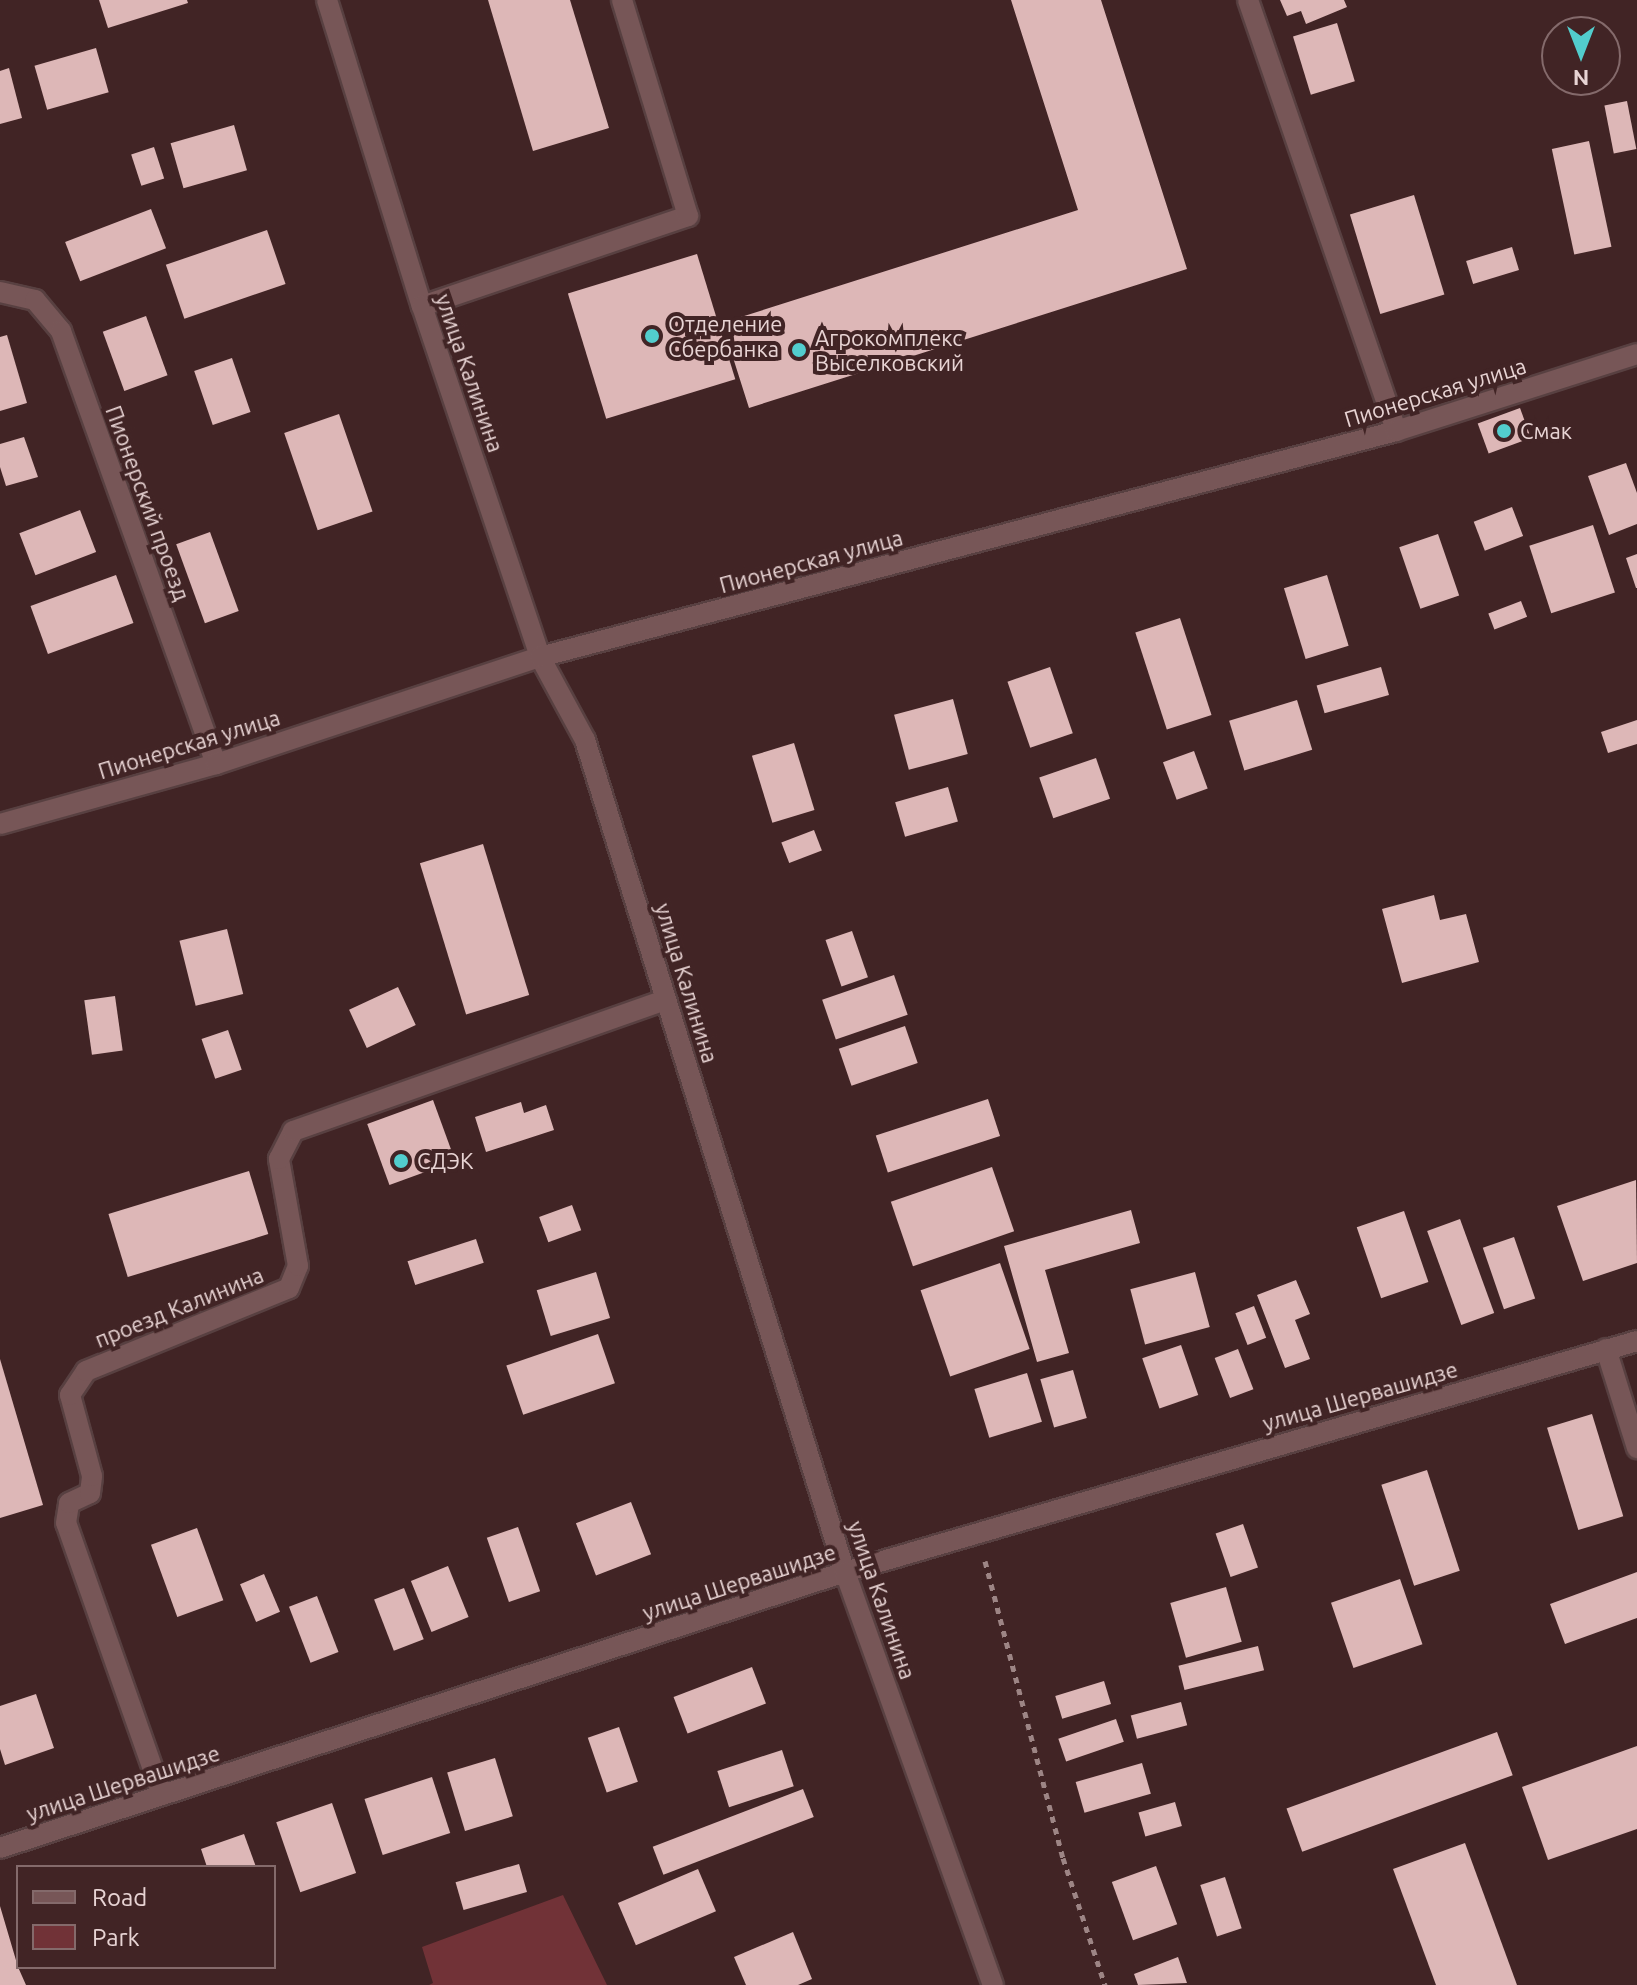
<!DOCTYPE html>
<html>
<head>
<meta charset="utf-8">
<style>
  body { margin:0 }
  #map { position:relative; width:1637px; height:1985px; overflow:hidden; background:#412425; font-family:Ubuntu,sans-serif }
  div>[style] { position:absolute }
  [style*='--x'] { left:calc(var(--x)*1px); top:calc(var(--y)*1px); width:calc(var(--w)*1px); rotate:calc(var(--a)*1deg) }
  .green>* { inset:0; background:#713237 }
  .building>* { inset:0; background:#ddb7b7; transform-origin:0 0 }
  .path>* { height:5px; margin-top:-2.5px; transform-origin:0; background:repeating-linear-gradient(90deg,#9d8585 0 6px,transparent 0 12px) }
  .roads { filter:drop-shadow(2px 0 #584041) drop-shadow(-2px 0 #584041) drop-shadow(0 2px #584041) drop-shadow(0 -2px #584041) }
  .lane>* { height:20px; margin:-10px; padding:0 10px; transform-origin:10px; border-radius:10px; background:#775657 }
  .street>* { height:20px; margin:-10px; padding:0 10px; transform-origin:10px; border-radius:10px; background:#775657 }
  .secondary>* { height:20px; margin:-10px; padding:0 10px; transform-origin:10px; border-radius:10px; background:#775657 }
  .dots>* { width:22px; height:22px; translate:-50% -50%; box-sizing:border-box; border:4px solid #412425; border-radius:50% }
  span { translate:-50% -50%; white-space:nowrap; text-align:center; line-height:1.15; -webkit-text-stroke:8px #412425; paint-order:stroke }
  .poi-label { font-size:22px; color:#e8d4d4 }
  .left { translate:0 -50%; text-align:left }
  .street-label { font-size:22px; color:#e8d4d4 }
  .legend { position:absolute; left:16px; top:1865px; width:260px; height:104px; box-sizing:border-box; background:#412425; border:2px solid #846a6b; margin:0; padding:10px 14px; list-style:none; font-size:24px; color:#e8d4d4 }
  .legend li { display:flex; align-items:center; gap:16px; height:40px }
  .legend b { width:40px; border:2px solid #846a6b }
  .north { position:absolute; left:1541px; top:16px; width:80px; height:80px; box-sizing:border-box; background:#412425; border:2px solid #846a6b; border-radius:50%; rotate:180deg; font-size:22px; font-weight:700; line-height:32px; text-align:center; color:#e8d4d4 }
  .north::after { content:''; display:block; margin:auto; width:28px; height:36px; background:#52cdcd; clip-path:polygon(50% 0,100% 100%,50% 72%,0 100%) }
</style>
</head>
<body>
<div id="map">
  <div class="green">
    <i style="clip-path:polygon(563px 1895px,607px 1985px,429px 1985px,433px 1983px,422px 1947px)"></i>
  </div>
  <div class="building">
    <i style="clip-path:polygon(99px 0,187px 0,188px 3px,108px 28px)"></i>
    <i style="clip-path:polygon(488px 0,570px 0,609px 128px,533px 151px)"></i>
    <i style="clip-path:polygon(1011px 0,1101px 0,1187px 269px,749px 408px,722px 323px,1078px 210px)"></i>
    <i style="clip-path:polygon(1280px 0,1344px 0,1347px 7px,1306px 24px,1301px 11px,1287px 16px)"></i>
    <i style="left:1337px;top:23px;width:61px;height:46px;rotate:73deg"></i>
    <i style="left:96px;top:48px;width:46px;height:64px;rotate:74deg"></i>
    <i style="clip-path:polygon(9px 68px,22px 118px,0 124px,0 71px)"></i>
    <i style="left:1627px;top:101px;width:49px;height:23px;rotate:79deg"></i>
    <i style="left:234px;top:125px;width:47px;height:66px;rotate:74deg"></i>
    <i style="left:1589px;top:141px;width:108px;height:38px;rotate:78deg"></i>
    <i style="left:154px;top:147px;width:33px;height:24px;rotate:72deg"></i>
    <i style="left:1414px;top:195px;width:104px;height:67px;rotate:73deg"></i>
    <i style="left:151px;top:209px;width:42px;height:92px;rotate:69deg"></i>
    <i style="left:267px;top:230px;width:57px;height:107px;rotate:71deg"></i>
    <i style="left:1512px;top:247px;width:24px;height:48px;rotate:73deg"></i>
    <i style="left:697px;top:254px;width:131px;height:135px;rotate:73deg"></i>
    <i style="left:146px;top:316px;width:63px;height:46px;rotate:70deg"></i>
    <i style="clip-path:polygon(7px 335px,27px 403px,0 411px,0 337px)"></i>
    <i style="left:232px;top:358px;width:57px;height:40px;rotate:71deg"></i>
    <i style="left:1520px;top:408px;width:32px;height:45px;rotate:70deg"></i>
    <i style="left:339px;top:414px;width:103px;height:58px;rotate:71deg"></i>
    <i style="clip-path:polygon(24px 437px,38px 477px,6px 486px,0 467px,0 444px)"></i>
    <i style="clip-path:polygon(1626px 463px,1637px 493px,1637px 524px,1609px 535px,1588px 476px)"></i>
    <i style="left:1512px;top:507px;width:31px;height:41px;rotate:69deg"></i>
    <i style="left:80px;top:510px;width:45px;height:65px;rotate:69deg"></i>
    <i style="left:1593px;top:525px;width:71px;height:67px;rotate:72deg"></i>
    <i style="left:210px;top:532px;width:84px;height:36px;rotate:70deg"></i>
    <i style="left:1438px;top:534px;width:65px;height:41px;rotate:71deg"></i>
    <i style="clip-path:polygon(1637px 554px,1637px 588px,1636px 588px,1626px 558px)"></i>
    <i style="left:116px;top:575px;width:51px;height:91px;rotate:70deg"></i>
    <i style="left:1327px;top:575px;width:74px;height:45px;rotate:73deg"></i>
    <i style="left:1521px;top:601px;width:17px;height:35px;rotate:69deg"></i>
    <i style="left:1180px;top:618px;width:102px;height:47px;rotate:72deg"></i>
    <i style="left:1050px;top:667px;width:70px;height:45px;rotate:71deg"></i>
    <i style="left:1381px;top:667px;width:29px;height:67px;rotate:74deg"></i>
    <i style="left:953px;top:699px;width:57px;height:61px;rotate:75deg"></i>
    <i style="left:1297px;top:700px;width:52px;height:71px;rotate:73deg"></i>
    <i style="clip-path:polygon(1637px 720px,1637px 744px,1608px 753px,1601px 732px)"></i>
    <i style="left:794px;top:743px;width:70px;height:44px;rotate:73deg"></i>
    <i style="left:1194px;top:751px;width:40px;height:33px;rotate:70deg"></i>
    <i style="left:1096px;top:758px;width:43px;height:60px;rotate:71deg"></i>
    <i style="left:948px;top:787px;width:36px;height:55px;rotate:74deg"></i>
    <i style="left:814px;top:830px;width:22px;height:35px;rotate:69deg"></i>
    <i style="left:483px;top:844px;width:158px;height:66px;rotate:73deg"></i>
    <i style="clip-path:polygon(1434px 895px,1440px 920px,1466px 914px,1479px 962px,1402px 983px,1382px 909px)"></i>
    <i style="left:227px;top:929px;width:67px;height:49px;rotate:76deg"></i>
    <i style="left:852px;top:931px;width:49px;height:28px;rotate:71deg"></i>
    <i style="left:894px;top:975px;width:42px;height:76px;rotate:71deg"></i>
    <i style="left:398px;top:987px;width:42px;height:54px;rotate:65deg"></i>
    <i style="left:115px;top:996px;width:55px;height:31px;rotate:82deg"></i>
    <i style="left:905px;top:1026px;width:39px;height:70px;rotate:71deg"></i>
    <i style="left:228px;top:1030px;width:42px;height:28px;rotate:71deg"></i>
    <i style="left:988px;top:1099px;width:39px;height:118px;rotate:72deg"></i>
    <i style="left:433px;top:1100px;width:65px;height:70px;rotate:70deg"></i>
    <i style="clip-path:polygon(521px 1102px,524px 1113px,546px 1105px,554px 1130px,486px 1152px,475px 1117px)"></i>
    <i style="left:992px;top:1167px;width:68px;height:107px;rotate:71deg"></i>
    <i style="left:249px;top:1171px;width:66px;height:147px;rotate:73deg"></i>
    <i style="clip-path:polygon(1636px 1180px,1637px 1263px,1583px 1281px,1557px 1206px)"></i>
    <i style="left:572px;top:1205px;width:27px;height:35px;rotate:70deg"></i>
    <i style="clip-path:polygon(1131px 1210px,1140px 1243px,1045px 1270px,1069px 1353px,1037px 1362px,1004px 1246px)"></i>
    <i style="left:1404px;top:1211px;width:75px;height:50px;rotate:71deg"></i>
    <i style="left:1460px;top:1219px;width:100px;height:35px;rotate:70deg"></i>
    <i style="left:1514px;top:1237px;width:65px;height:33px;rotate:71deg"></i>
    <i style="left:476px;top:1239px;width:25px;height:72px;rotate:72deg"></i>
    <i style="left:1000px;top:1263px;width:91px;height:84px;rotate:71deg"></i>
    <i style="left:596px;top:1272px;width:48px;height:62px;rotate:73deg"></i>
    <i style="left:1195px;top:1272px;width:57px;height:67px;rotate:75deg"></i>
    <i style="clip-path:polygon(1296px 1280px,1310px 1314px,1295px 1320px,1310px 1359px,1285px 1368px,1257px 1295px)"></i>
    <i style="left:1254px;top:1306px;width:34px;height:20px;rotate:69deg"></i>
    <i style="left:598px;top:1334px;width:52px;height:97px;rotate:71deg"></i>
    <i style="left:1181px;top:1345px;width:53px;height:41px;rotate:71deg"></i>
    <i style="left:1238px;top:1349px;width:43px;height:25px;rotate:69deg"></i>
    <i style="clip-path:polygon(0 1359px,43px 1505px,0 1518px)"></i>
    <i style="left:1073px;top:1370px;width:50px;height:34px;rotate:74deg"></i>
    <i style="left:1027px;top:1373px;width:51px;height:55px;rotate:73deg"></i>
    <i style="left:1592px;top:1414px;width:107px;height:47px;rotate:73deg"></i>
    <i style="left:1427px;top:1470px;width:106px;height:48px;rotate:72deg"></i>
    <i style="left:631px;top:1502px;width:56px;height:59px;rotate:69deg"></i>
    <i style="left:1243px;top:1524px;width:46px;height:29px;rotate:71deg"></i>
    <i style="left:518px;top:1527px;width:68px;height:33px;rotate:71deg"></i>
    <i style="left:197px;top:1528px;width:77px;height:49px;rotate:70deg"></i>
    <i style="left:448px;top:1566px;width:55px;height:40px;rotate:68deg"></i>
    <i style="clip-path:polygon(1637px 1572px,1637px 1618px,1565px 1644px,1550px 1604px)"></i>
    <i style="left:264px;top:1574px;width:41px;height:26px;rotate:67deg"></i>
    <i style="left:1400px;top:1579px;width:69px;height:73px;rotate:71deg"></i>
    <i style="left:1226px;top:1587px;width:57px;height:58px;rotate:74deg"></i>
    <i style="left:404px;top:1588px;width:55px;height:32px;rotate:69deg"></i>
    <i style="left:317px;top:1596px;width:60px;height:30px;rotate:69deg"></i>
    <i style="left:1258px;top:1646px;width:25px;height:82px;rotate:76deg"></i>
    <i style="left:752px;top:1667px;width:39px;height:84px;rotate:69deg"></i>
    <i style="left:1104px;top:1681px;width:24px;height:51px;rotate:73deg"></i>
    <i style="clip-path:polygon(36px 1694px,54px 1748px,5px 1765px,0 1749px,0 1706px)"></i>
    <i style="left:1181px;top:1702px;width:24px;height:52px;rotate:75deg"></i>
    <i style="left:1116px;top:1719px;width:24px;height:61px;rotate:71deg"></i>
    <i style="left:619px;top:1727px;width:58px;height:33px;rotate:71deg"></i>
    <i style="left:1497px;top:1732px;width:46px;height:224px;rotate:70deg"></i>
    <i style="clip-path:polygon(1637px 1746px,1637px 1829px,1548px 1860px,1522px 1787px)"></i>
    <i style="left:782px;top:1750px;width:38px;height:68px;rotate:72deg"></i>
    <i style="left:495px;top:1758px;width:61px;height:50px;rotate:73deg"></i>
    <i style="left:1142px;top:1763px;width:32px;height:69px;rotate:74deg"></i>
    <i style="left:432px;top:1777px;width:59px;height:71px;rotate:72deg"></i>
    <i style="left:803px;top:1789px;width:30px;height:161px;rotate:69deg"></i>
    <i style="left:1175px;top:1802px;width:25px;height:38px;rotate:74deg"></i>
    <i style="left:332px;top:1803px;width:74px;height:59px;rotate:71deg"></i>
    <i style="clip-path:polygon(244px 1834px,256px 1867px,207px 1867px,201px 1849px)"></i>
    <i style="clip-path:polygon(1465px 1843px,1517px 1985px,1436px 1985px,1393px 1869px)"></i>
    <i style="left:519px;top:1864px;width:29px;height:66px;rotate:74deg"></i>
    <i style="left:1156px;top:1866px;width:62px;height:47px;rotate:70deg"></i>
    <i style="left:698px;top:1869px;width:46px;height:87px;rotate:67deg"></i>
    <i style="left:1225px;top:1877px;width:54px;height:26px;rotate:72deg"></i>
    <i style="clip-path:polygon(0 1906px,18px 1967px,26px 1985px,0 1985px)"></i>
    <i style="clip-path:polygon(793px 1932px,812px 1979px,798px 1985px,746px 1985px,734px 1957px)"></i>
    <i style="clip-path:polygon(1178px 1957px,1187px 1983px,1138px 1985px,1134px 1974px)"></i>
  </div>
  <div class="path">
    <i style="--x:985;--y:1561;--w:307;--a:75.3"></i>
    <i style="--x:1063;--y:1858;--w:134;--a:71.7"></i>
  </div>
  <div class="roads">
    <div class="lane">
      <i style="--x:1248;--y:0;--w:456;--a:71"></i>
      <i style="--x:422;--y:306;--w:281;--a:-18.7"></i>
      <i style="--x:688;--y:216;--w:226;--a:-107"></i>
      <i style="--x:1606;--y:1349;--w:104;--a:72.6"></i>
    </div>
    <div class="street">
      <i style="--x:0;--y:292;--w:36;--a:13"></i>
      <i style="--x:35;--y:300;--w:40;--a:50"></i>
      <i style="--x:61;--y:331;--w:460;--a:70.3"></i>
      <i style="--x:162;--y:1795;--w:288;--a:-109.4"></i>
      <i style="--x:66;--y:1523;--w:20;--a:-81"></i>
      <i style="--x:69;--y:1503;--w:23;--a:-25"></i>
      <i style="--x:90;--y:1493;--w:17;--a:-83"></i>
      <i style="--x:92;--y:1476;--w:84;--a:-105.2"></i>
      <i style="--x:70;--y:1395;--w:29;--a:-56"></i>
      <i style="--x:86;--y:1371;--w:219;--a:-22.2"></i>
      <i style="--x:289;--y:1288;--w:24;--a:-68"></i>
      <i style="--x:298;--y:1266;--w:109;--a:-100.1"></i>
      <i style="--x:279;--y:1159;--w:31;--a:-63"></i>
      <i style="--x:293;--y:1131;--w:395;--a:-19.4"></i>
      <i style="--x:0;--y:1848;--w:889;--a:-18.09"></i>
      <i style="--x:845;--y:1572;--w:825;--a:-16.26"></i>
    </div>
    <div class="secondary">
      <i style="--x:327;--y:0;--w:320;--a:72.8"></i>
      <i style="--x:422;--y:306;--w:370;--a:71.4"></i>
      <i style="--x:540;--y:657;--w:94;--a:61.5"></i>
      <i style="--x:585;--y:740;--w:872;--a:72.65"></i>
      <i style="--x:845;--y:1572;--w:439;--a:70.3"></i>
      <i style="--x:0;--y:824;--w:224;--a:-15.5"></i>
      <i style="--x:216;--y:764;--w:341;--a:-18.3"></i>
      <i style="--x:540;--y:657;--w:885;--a:-14.79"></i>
      <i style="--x:1396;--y:431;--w:253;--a:-17.7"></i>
    </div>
  </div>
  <div class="dots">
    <i style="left:652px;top:336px;background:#52cdcd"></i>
    <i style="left:799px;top:350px;background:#52cdcd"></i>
    <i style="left:1504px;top:431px;background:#52cdcd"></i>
    <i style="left:401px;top:1161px;background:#52cdcd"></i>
  </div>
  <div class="poi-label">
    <span class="left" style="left:668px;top:336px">Отделение<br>Сбербанка</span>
    <span class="left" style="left:815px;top:350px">Агрокомплекс<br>Выселковский</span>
    <span class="left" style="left:1520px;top:431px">Смак</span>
    <span class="left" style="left:417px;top:1161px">СДЭК</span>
  </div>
  <div class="street-label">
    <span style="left:470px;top:373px;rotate:71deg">улица Калинина</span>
    <span style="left:1435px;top:392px;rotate:-17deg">Пионерская улица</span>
    <span style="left:148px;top:503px;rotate:70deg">Пионерский проезд</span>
    <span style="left:811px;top:561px;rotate:-15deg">Пионерская улица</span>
    <span style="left:189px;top:744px;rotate:-17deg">Пионерская улица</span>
    <span style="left:687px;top:983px;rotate:73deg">улица Калинина</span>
    <span style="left:179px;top:1307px;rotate:-22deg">проезд Калинина</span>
    <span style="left:1360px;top:1396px;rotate:-16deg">улица Шервашидзе</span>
    <span style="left:739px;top:1582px;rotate:-18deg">улица Шервашидзе</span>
    <span style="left:882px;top:1600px;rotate:71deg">улица Калинина</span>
    <span style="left:123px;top:1783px;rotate:-18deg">улица Шервашидзе</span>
  </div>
  <ul class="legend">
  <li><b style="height:10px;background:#775657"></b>Road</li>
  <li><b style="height:22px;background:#713237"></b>Park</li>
  </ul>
  <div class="north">N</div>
</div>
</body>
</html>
